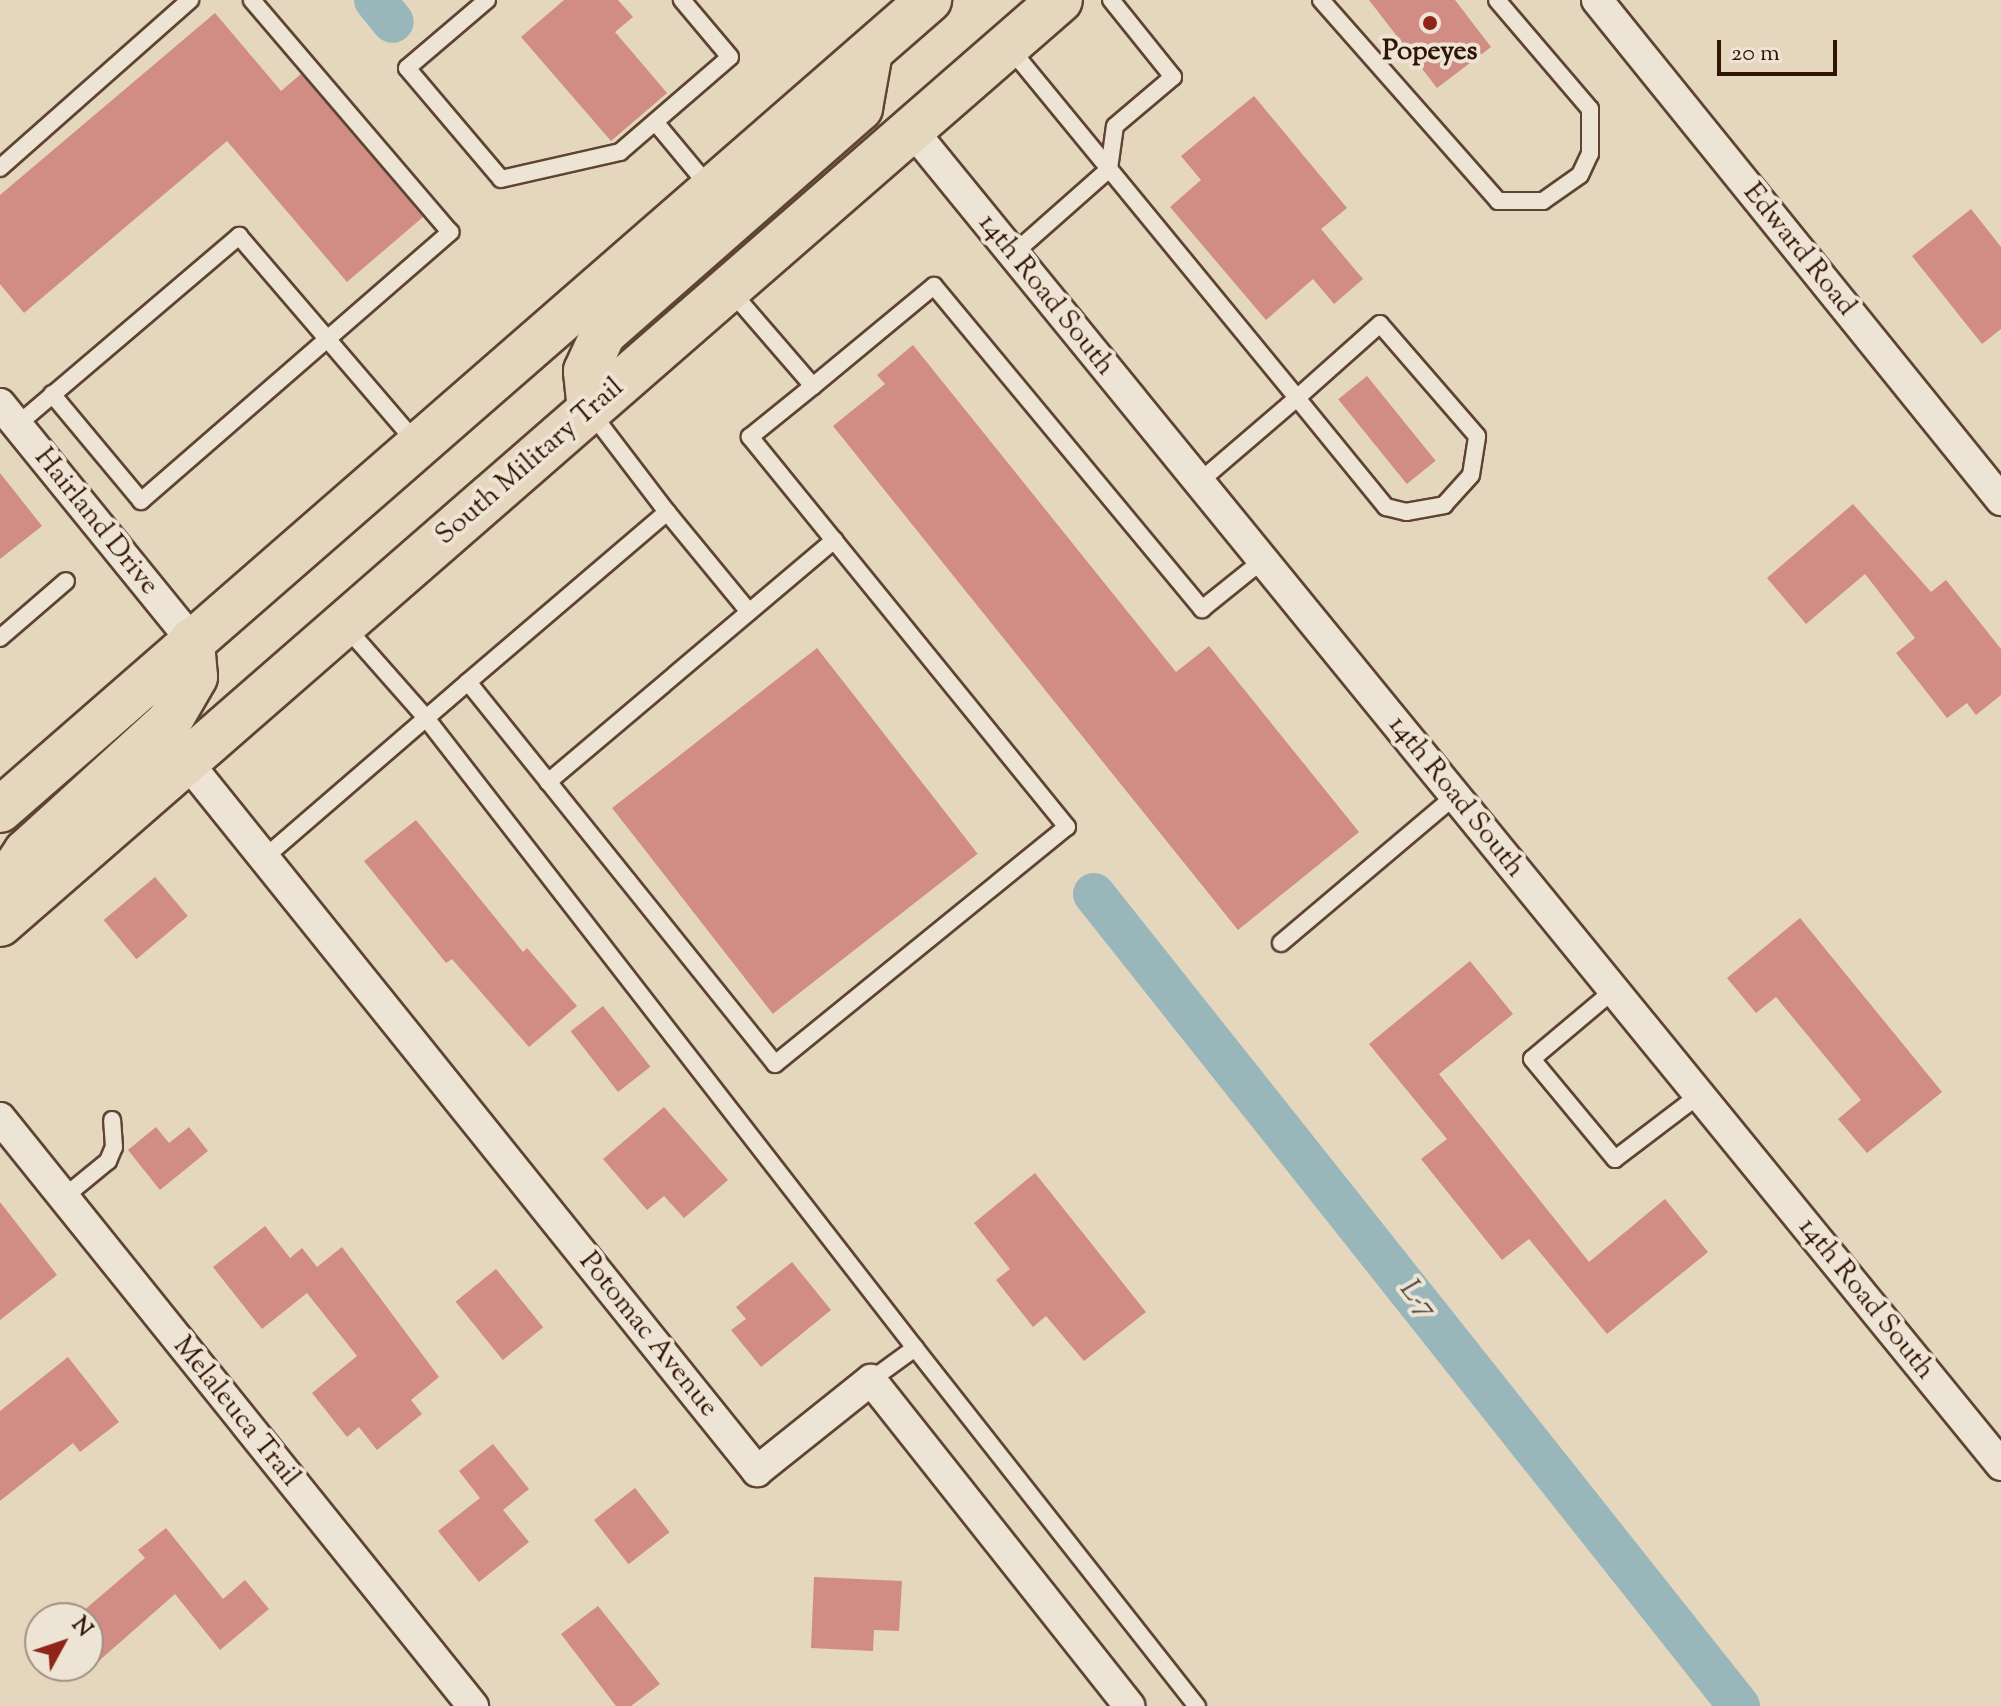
<!DOCTYPE html>
<html>
<head>
<meta charset="utf-8">
<style>
  body { margin:0 }
  #map { position:relative; width:2001px; height:1706px; overflow:hidden; background:#e5d6be; font-family:"Sorts Mill Goudy",serif }
  div>[style] { position:absolute }
  [style*='--x'] { left:calc(var(--x)*1px); top:calc(var(--y)*1px); width:calc(var(--w)*1px); rotate:calc(var(--a)*1deg) }
  .canal>* { height:42px; margin:-21px; padding:0 21px; transform-origin:21px; border-radius:21px; background:#99b7bb }
  .building>* { inset:0; background:#d18c84; transform-origin:0 0 }
  .roads { filter:drop-shadow(2px 0 #5e4431) drop-shadow(-2px 0 #5e4431) drop-shadow(0 2px #5e4431) drop-shadow(0 -2px #5e4431) }
  .lane>* { height:16px; margin:-8px; padding:0 8px; transform-origin:8px; border-radius:8px; background:#eee4d5 }
  .street>* { height:30px; margin:-15px; padding:0 15px; transform-origin:15px; border-radius:15px; background:#eee4d5 }
  .primary>* { height:44px; margin:-22px; padding:0 22px; transform-origin:22px; border-radius:22px; background:#e5d6be }
  .dots>* { width:22px; height:22px; translate:-50% -50%; box-sizing:border-box; border:4px solid #eee4d5; border-radius:50% }
  span { translate:-50% -50%; white-space:nowrap; text-align:center; line-height:1.15; -webkit-text-stroke:8px #eee4d5; paint-order:stroke }
  .poi-label { font-size:28px; color:#311402; font-weight:700 }
  .street-label { font-size:28px; color:#311402 }
  .water-label { font-size:30px; color:#554d43; font-style:italic }
  .north { position:absolute; left:24px; top:1602px; width:80px; height:80px; box-sizing:border-box; background:#eee4d5; border:2px solid #a29181; border-radius:50%; rotate:50deg; font-size:22px; font-weight:700; line-height:32px; text-align:center; color:#311402 }
  .north::after { content:''; display:block; margin:auto; width:28px; height:36px; background:#8f2418; clip-path:polygon(50% 0,100% 100%,50% 72%,0 100%) }
  .scale { position:absolute; left:1717px; top:40px; width:120px; height:36px; box-sizing:border-box; border:4px solid #311402; border-top:0; padding-left:10px; font-size:24px; line-height:28px; white-space:nowrap; color:#311402; -webkit-text-stroke:6px #eee4d5; paint-order:stroke }
</style>
</head>
<body>
<div id="map">
  <div class="canal">
    <i style="--x:375;--y:0;--w:28;--a:51"></i>
    <i style="--x:1094;--y:894;--w:1037;--a:51.54"></i>
  </div>
  <div class="building">
    <i style="clip-path:polygon(564px 0,618px 0,633px 17px,615px 32px,667px 93px,611px 141px,521px 37px)"></i>
    <i style="clip-path:polygon(1369px 0,1455px 0,1491px 47px,1437px 88px)"></i>
    <i style="clip-path:polygon(215px 13px,281px 91px,301px 74px,423px 217px,347px 282px,227px 141px,24px 313px,0 284px,0 195px)"></i>
    <i style="clip-path:polygon(1254px 96px,1347px 208px,1321px 229px,1363px 279px,1334px 304px,1313px 279px,1266px 320px,1170px 207px,1201px 180px,1181px 156px)"></i>
    <i style="clip-path:polygon(1971px 209px,2001px 247px,2001px 329px,1982px 344px,1912px 256px)"></i>
    <i style="clip-path:polygon(913px 345px,1176px 672px,1209px 646px,1359px 832px,1238px 930px,833px 426px,885px 384px,877px 375px)"></i>
    <i style="left:1367px;top:376px;width:109px;height:37px;rotate:51deg"></i>
    <i style="clip-path:polygon(0 473px,42px 526px,0 559px)"></i>
    <i style="clip-path:polygon(1853px 504px,1931px 592px,1946px 580px,2001px 649px,2001px 695px,1976px 715px,1967px 703px,1947px 718px,1896px 653px,1915px 638px,1865px 574px,1806px 624px,1767px 578px)"></i>
    <i style="left:817px;top:648px;width:261px;height:260px;rotate:52deg"></i>
    <i style="clip-path:polygon(416px 820px,523px 952px,527px 948px,577px 1006px,529px 1047px,452px 959px,446px 963px,364px 861px)"></i>
    <i style="left:155px;top:877px;width:51px;height:67px;rotate:50deg"></i>
    <i style="clip-path:polygon(1800px 918px,1942px 1092px,1867px 1153px,1838px 1119px,1861px 1100px,1776px 997px,1756px 1013px,1727px 978px)"></i>
    <i style="clip-path:polygon(1470px 961px,1513px 1014px,1439px 1074px,1589px 1262px,1665px 1199px,1708px 1252px,1607px 1334px,1529px 1239px,1502px 1260px,1421px 1159px,1447px 1139px,1369px 1044px)"></i>
    <i style="left:603px;top:1006px;width:77px;height:41px;rotate:52deg"></i>
    <i style="clip-path:polygon(664px 1107px,728px 1180px,684px 1218px,664px 1196px,647px 1210px,603px 1159px)"></i>
    <i style="clip-path:polygon(156px 1127px,169px 1143px,189px 1127px,208px 1151px,160px 1190px,128px 1150px)"></i>
    <i style="clip-path:polygon(1035px 1173px,1146px 1312px,1084px 1361px,1046px 1316px,1033px 1327px,996px 1280px,1010px 1269px,974px 1223px)"></i>
    <i style="clip-path:polygon(0 1202px,57px 1275px,0 1320px)"></i>
    <i style="clip-path:polygon(265px 1226px,290px 1258px,302px 1248px,317px 1267px,342px 1247px,439px 1377px,411px 1400px,422px 1414px,377px 1450px,359px 1427px,347px 1437px,312px 1393px,357px 1356px,307px 1293px,262px 1329px,213px 1267px)"></i>
    <i style="clip-path:polygon(792px 1262px,831px 1310px,761px 1367px,731px 1330px,746px 1319px,736px 1307px)"></i>
    <i style="left:496px;top:1269px;width:75px;height:52px;rotate:51deg"></i>
    <i style="clip-path:polygon(68px 1357px,119px 1422px,80px 1452px,73px 1443px,0 1501px,0 1411px)"></i>
    <i style="clip-path:polygon(493px 1444px,529px 1489px,503px 1510px,529px 1542px,479px 1582px,438px 1531px,480px 1498px,459px 1471px)"></i>
    <i style="left:635px;top:1488px;width:56px;height:52px;rotate:52deg"></i>
    <i style="clip-path:polygon(166px 1528px,223px 1599px,245px 1580px,269px 1609px,220px 1650px,175px 1594px,84px 1674px,77px 1666px,88px 1666px,92px 1618px,75px 1618px,145px 1558px,138px 1550px)"></i>
    <i style="clip-path:polygon(814px 1577px,902px 1581px,899px 1631px,874px 1630px,873px 1651px,811px 1648px)"></i>
    <i style="clip-path:polygon(598px 1606px,660px 1684px,631px 1706px,616px 1706px,561px 1634px)"></i>
  </div>
  <div class="roads">
    <div class="lane">
      <i style="--x:487;--y:0;--w:105;--a:139.6"></i>
      <i style="--x:407;--y:68;--w:145;--a:49.7"></i>
      <i style="--x:501;--y:179;--w:122;--a:-12.8"></i>
      <i style="--x:620;--y:152;--w:145;--a:-40.8"></i>
      <i style="--x:730;--y:57;--w:75;--a:-130.1"></i>
      <i style="--x:1321;--y:0;--w:268;--a:48.6"></i>
      <i style="--x:1498;--y:201;--w:45;--a:0"></i>
      <i style="--x:1543;--y:201;--w:45;--a:-35.1"></i>
      <i style="--x:1580;--y:175;--w:23;--a:-65"></i>
      <i style="--x:1590;--y:154;--w:45;--a:-90"></i>
      <i style="--x:1590;--y:109;--w:143;--a:-130.5"></i>
      <i style="--x:1009;--y:47;--w:454;--a:50.6"></i>
      <i style="--x:1297;--y:398;--w:141;--a:50.8"></i>
      <i style="--x:1386;--y:507;--w:21;--a:14"></i>
      <i style="--x:1406;--y:512;--w:39;--a:-10"></i>
      <i style="--x:1444;--y:505;--w:40;--a:-48"></i>
      <i style="--x:1471;--y:475;--w:39;--a:-81"></i>
      <i style="--x:1477;--y:436;--w:148;--a:-130.9"></i>
      <i style="--x:1380;--y:324;--w:111;--a:138.3"></i>
      <i style="--x:1297;--y:398;--w:129;--a:139.4"></i>
      <i style="--x:656;--y:123;--w:86;--a:50.2"></i>
      <i style="--x:0;--y:168;--w:254;--a:-41.5"></i>
      <i style="--x:1013;--y:254;--w:128;--a:-41.5"></i>
      <i style="--x:1109;--y:169;--w:43;--a:-82.1"></i>
      <i style="--x:1115;--y:126;--w:76;--a:-40.2"></i>
      <i style="--x:1173;--y:77;--w:99;--a:-128.8"></i>
      <i style="--x:730;--y:290;--w:127;--a:49.2"></i>
      <i style="--x:813;--y:386;--w:157;--a:-39.6"></i>
      <i style="--x:934;--y:286;--w:420;--a:50.3"></i>
      <i style="--x:1202;--y:609;--w:78;--a:-38.8"></i>
      <i style="--x:52;--y:394;--w:139;--a:50.2"></i>
      <i style="--x:141;--y:501;--w:410;--a:-41"></i>
      <i style="--x:450;--y:232;--w:305;--a:-130.5"></i>
      <i style="--x:590;--y:411;--w:127;--a:52.7"></i>
      <i style="--x:667;--y:512;--w:262;--a:139.5"></i>
      <i style="--x:468;--y:682;--w:490;--a:51.2"></i>
      <i style="--x:775;--y:1064;--w:376;--a:-39.1"></i>
      <i style="--x:1067;--y:827;--w:503;--a:-129.1"></i>
      <i style="--x:750;--y:437;--w:81;--a:-39"></i>
      <i style="--x:17;--y:425;--w:292;--a:-40.4"></i>
      <i style="--x:239;--y:236;--w:274;--a:49.4"></i>
      <i style="--x:667;--y:512;--w:129;--a:50.6"></i>
      <i style="--x:345;--y:626;--w:123;--a:48.6"></i>
      <i style="--x:426;--y:718;--w:798;--a:52.18"></i>
      <i style="--x:915;--y:1348;--w:54;--a:144"></i>
      <i style="--x:0;--y:638;--w:87;--a:-40.8"></i>
      <i style="--x:548;--y:782;--w:375;--a:-40.2"></i>
      <i style="--x:264;--y:858;--w:269;--a:-40.8"></i>
      <i style="--x:1281;--y:943;--w:228;--a:-40.2"></i>
      <i style="--x:1614;--y:990;--w:107;--a:139.9"></i>
      <i style="--x:1532;--y:1059;--w:130;--a:50.3"></i>
      <i style="--x:1615;--y:1159;--w:106;--a:-37.3"></i>
      <i style="--x:64;--y:1197;--w:57;--a:-39.3"></i>
      <i style="--x:108;--y:1161;--w:15;--a:-67"></i>
      <i style="--x:114;--y:1147;--w:27;--a:-94"></i>
      <i style="--x:915;--y:1348;--w:456;--a:51.8"></i>
    </div>
    <div class="street">
      <i style="--x:1597;--y:0;--w:643;--a:51.06"></i>
      <i style="--x:912;--y:130;--w:1723;--a:50.79"></i>
      <i style="--x:0;--y:404;--w:304;--a:50.9"></i>
      <i style="--x:187;--y:762;--w:910;--a:51.2"></i>
      <i style="--x:757;--y:1471;--w:146;--a:-38.6"></i>
      <i style="--x:871;--y:1380;--w:416;--a:51.6"></i>
      <i style="--x:0;--y:1118;--w:755;--a:51.19"></i>
    </div>
    <div class="primary">
      <i style="--x:590;--y:410;--w:39;--a:-96"></i>
      <i style="--x:586;--y:371;--w:41;--a:-65.3"></i>
      <i style="--x:603;--y:334;--w:342;--a:-41.3"></i>
      <i style="--x:860;--y:108;--w:57;--a:-79.9"></i>
      <i style="--x:0;--y:810;--w:1233;--a:-41.09"></i>
      <i style="--x:0;--y:891;--w:47;--a:-56.3"></i>
      <i style="--x:26;--y:852;--w:193;--a:-42.3"></i>
      <i style="--x:169;--y:722;--w:52;--a:-60"></i>
      <i style="--x:195;--y:677;--w:37;--a:-95"></i>
      <i style="--x:0;--y:924;--w:1406;--a:-41.08"></i>
    </div>
  </div>
  <div class="dots">
    <i style="left:1430px;top:23px;background:#8f2418"></i>
  </div>
  <div class="poi-label">
    <span style="left:1430px;top:52px">Popeyes</span>
  </div>
  <div class="street-label">
    <span style="left:1799px;top:250px;rotate:51deg">Edward Road</span>
    <span style="left:1046px;top:295px;rotate:51deg">14th Road South</span>
    <span style="left:530px;top:462px;rotate:-41deg">South Military Trail</span>
    <span style="left:96px;top:522px;rotate:51deg">Hairland Drive</span>
    <span style="left:1456px;top:797px;rotate:51deg">14th Road South</span>
    <span style="left:1866px;top:1299px;rotate:51deg">14th Road South</span>
    <span style="left:648px;top:1335px;rotate:51deg">Potomac Avenue</span>
    <span style="left:236px;top:1412px;rotate:51deg">Melaleuca Trail</span>
  </div>
  <div class="water-label">
    <span style="left:1417px;top:1300px;rotate:52deg">L-7</span>
  </div>
  <div class="north">N</div>
  <div class="scale">20 m</div>
</div>
</body>
</html>
